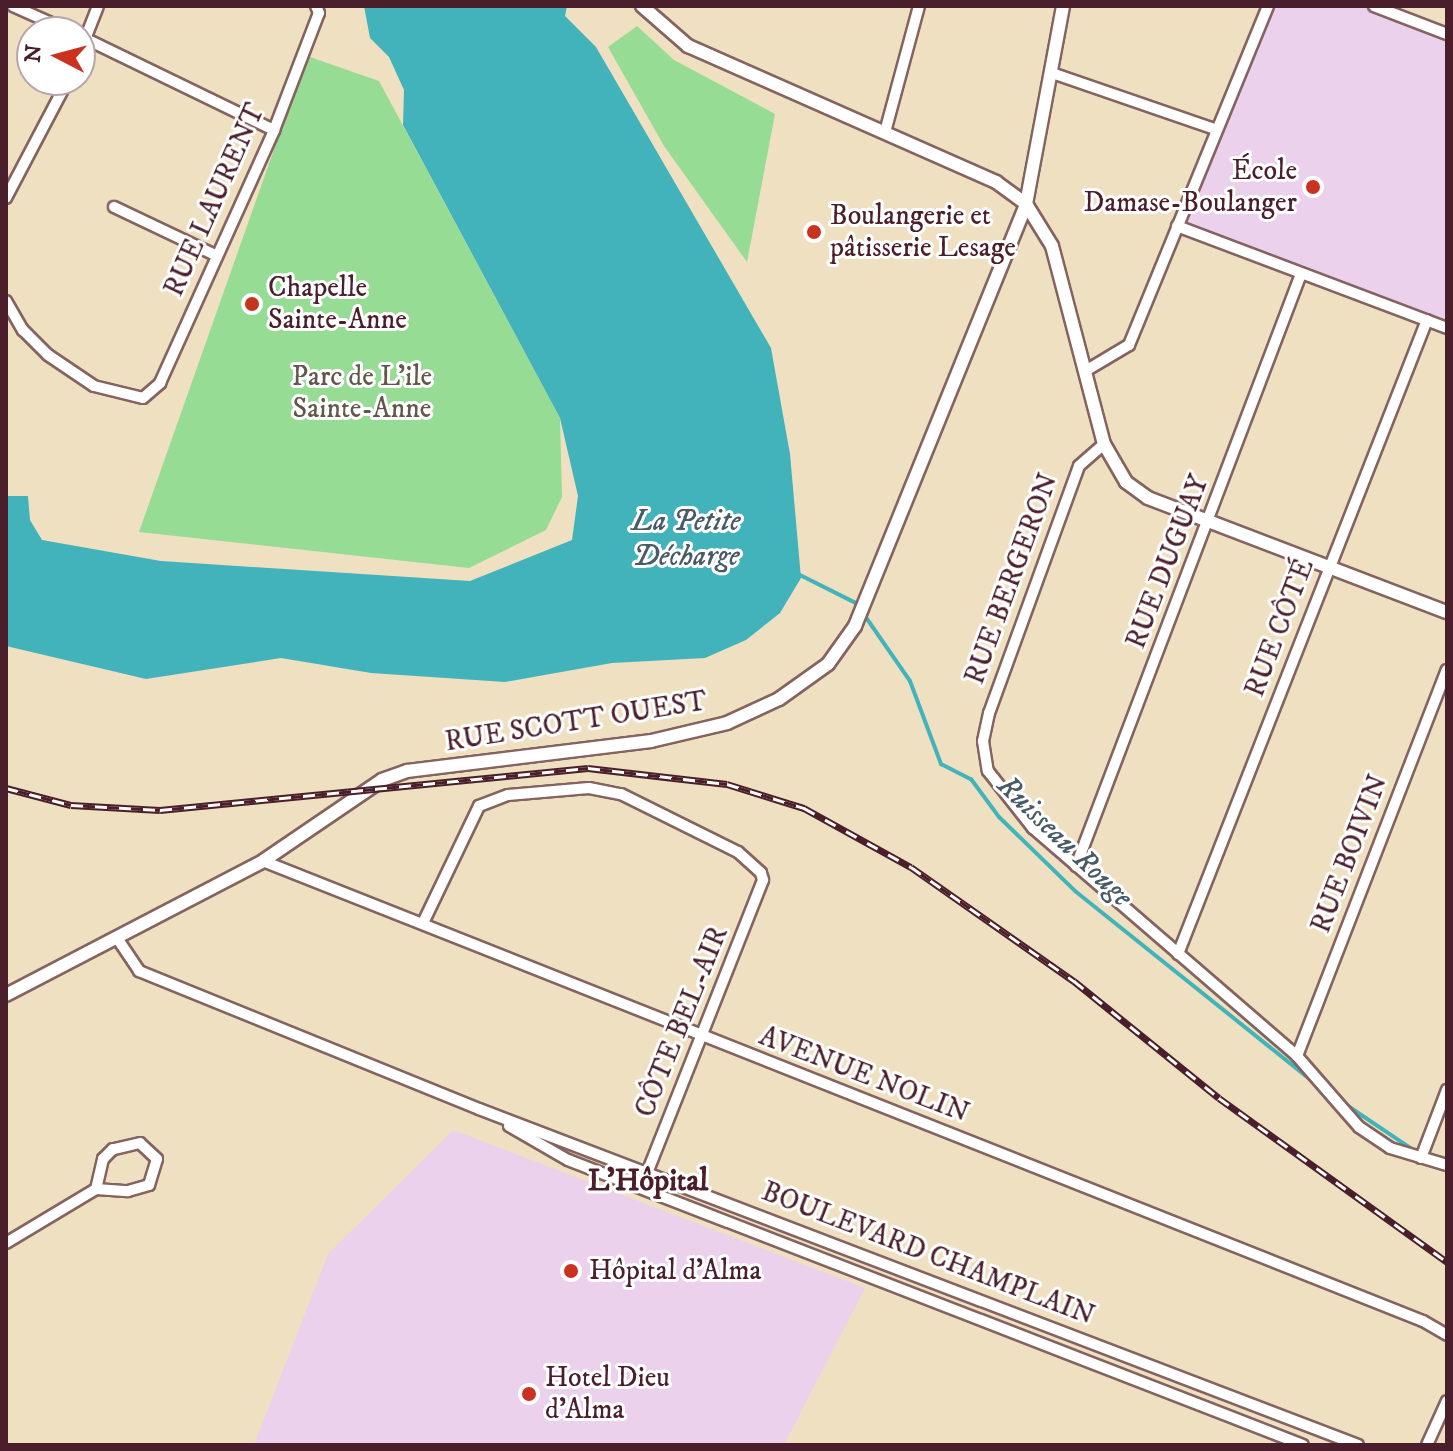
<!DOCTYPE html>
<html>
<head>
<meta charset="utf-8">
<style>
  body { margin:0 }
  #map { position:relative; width:1453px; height:1451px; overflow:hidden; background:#efe0c1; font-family:"IM FELL DW Pica",serif }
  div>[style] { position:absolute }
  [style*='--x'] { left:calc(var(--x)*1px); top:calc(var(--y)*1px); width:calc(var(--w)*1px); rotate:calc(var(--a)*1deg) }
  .built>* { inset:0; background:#ebd1eb }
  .green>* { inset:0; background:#96dc95 }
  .water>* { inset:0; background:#43b3bb }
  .stream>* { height:4px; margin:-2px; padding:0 2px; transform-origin:2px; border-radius:2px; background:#43b3bb }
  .roads { filter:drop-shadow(2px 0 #846360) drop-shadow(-2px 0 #846360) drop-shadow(0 2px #846360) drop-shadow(0 -2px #846360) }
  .minor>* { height:10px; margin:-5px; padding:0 5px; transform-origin:5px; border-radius:5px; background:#fff }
  .tertiary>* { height:12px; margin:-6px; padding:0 6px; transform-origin:6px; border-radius:6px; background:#fff }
  .rail>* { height:7px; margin-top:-3.5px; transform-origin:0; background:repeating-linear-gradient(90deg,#fff 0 12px,#4a1f2b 0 24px); box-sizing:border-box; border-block:2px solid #4a1f2b }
  .dots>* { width:22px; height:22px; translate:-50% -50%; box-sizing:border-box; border:4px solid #fff; border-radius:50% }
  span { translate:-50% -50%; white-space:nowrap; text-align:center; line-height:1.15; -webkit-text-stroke:6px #fff; paint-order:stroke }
  .poi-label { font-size:28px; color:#4a1f2b }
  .right { translate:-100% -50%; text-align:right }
  .left { translate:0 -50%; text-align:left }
  .street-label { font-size:28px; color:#4a1f2b }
  .park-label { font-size:28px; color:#61584b }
  .water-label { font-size:30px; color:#475a65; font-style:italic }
  .neighbourhood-label { font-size:30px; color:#4a1f2b; font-weight:700 }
  .frame { position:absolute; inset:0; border:8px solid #4a1f2b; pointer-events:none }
  .north { position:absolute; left:16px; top:16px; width:80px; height:80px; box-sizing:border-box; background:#fff; border:2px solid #b7a5aa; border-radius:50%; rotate:276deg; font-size:22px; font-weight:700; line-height:32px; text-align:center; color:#4a1f2b }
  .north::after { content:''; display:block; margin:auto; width:28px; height:36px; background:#c8321e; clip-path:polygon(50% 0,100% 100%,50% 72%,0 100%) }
</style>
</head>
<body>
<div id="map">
  <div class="built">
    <i style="clip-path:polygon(1274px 6px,1364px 6px,1447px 39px,1447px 328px,1177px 226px)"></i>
    <i style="clip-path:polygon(453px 1130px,865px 1288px,784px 1445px,254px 1445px,328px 1254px)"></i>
  </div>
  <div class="green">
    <i style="clip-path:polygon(637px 26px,674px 60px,775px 114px,747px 262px,664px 146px,608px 47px)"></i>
    <i style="clip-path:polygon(307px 56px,379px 81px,560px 418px,562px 497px,546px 530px,469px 568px,139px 532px)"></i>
  </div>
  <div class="water">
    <i style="clip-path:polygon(364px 6px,567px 6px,565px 16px,596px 47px,771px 348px,790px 454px,801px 578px,780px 613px,746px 640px,705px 658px,612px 663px,505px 682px,371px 673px,281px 658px,146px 679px,6px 646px,6px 496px,28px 496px,30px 520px,42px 540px,161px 561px,470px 581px,572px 540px,578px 496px,560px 418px,403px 125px,404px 90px,389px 57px,370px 38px)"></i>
  </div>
  <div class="stream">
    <i style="--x:798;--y:574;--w:65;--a:26.6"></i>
    <i style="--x:856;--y:603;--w:95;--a:55.3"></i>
    <i style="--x:910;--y:681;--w:89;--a:69.5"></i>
    <i style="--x:941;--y:764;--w:34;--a:27"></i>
    <i style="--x:971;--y:779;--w:47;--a:53.6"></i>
    <i style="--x:999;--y:817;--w:106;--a:44.2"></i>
    <i style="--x:1075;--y:891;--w:312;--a:38.7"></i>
    <i style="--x:1342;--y:1102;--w:92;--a:33.9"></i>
  </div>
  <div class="roads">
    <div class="minor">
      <i style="--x:13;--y:6;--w:64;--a:24.1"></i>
      <i style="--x:1374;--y:6;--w:78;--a:21"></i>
      <i style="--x:80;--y:36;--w:216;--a:25.9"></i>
      <i style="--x:80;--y:52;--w:49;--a:-68.6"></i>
      <i style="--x:1052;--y:73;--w:172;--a:19"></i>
      <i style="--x:885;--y:132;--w:131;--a:-74.9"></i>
      <i style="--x:6;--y:198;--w:133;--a:-62.3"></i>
      <i style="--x:114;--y:207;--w:114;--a:25.4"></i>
      <i style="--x:1177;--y:226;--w:289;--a:20.7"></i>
      <i style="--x:6;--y:301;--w:34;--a:60"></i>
      <i style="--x:23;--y:330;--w:35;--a:45"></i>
      <i style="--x:48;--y:355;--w:55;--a:34"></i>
      <i style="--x:94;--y:386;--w:50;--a:13.8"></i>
      <i style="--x:143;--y:398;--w:23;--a:-41"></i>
      <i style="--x:160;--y:383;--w:277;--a:-65.7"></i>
      <i style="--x:274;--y:130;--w:125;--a:-69"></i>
      <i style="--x:319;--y:13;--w:8;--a:-113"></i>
      <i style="--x:1087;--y:370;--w:49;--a:-30.8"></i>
      <i style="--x:1129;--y:345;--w:366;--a:-67.7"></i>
      <i style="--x:1104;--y:444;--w:33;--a:139"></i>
      <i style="--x:1079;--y:466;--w:263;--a:110"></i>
      <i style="--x:989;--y:713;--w:29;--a:102"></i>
      <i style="--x:983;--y:741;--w:30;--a:81"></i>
      <i style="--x:988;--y:771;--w:73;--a:51.7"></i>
      <i style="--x:1033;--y:828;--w:349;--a:40.8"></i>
      <i style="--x:1297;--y:1056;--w:94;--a:48.9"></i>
      <i style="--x:1359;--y:1127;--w:37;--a:34"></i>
      <i style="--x:1390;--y:1148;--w:59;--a:16.6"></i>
      <i style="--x:263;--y:861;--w:1248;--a:21.63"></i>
      <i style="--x:1423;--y:1321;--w:28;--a:30"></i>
      <i style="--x:1076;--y:866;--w:633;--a:-69.19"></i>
      <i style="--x:423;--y:923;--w:130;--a:-64.4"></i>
      <i style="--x:479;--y:806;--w:31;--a:-21"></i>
      <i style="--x:508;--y:795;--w:81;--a:-4.9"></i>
      <i style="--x:589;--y:788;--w:33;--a:11"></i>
      <i style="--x:621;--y:794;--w:131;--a:26.4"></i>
      <i style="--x:738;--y:852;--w:31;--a:42"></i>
      <i style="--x:761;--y:873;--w:7;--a:74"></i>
      <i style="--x:763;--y:880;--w:318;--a:111.6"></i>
      <i style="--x:117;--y:938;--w:40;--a:56"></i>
      <i style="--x:139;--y:971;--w:367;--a:22.1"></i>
      <i style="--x:479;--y:1109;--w:941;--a:20.92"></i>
      <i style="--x:1178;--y:954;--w:681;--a:-68.56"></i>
      <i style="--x:1297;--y:1056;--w:414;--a:-68.8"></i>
      <i style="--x:509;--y:1126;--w:68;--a:30"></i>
      <i style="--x:568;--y:1160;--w:788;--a:21.19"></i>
      <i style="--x:1421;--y:1158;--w:73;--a:-69.1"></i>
      <i style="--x:6;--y:1243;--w:105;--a:-31"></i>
      <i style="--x:96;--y:1189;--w:32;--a:4"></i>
      <i style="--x:128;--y:1191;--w:22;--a:-16"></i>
      <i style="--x:149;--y:1185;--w:27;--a:-73"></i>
      <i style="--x:157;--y:1159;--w:23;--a:-137"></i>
      <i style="--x:140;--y:1143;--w:28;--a:167"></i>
      <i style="--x:113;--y:1149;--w:14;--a:135"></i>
      <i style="--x:103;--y:1159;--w:31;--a:103"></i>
      <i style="--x:1427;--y:1445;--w:48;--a:-65.6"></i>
    </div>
    <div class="tertiary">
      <i style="--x:642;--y:6;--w:61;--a:41"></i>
      <i style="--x:688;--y:46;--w:337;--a:23.8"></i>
      <i style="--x:996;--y:182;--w:37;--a:36"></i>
      <i style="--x:1026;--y:204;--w:49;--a:58.2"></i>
      <i style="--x:1052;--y:246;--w:205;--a:75.3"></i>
      <i style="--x:1104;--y:444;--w:44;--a:59.9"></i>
      <i style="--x:1126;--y:482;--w:27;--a:36"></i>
      <i style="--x:1148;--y:498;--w:320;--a:20.9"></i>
      <i style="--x:6;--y:995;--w:290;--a:-27.5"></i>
      <i style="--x:263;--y:861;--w:144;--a:-34.2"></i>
      <i style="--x:382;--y:780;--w:27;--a:-20"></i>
      <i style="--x:407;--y:771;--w:246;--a:-7"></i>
      <i style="--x:651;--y:741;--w:78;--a:-13.3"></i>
      <i style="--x:727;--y:723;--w:57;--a:-24.8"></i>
      <i style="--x:779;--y:699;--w:60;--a:-35.5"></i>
      <i style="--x:828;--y:664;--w:47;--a:-54.6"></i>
      <i style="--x:855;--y:626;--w:455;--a:-67.9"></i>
      <i style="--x:1026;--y:204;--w:201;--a:-79.4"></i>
    </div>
  </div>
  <div class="rail">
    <i style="--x:6;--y:788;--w:67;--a:14.7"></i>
    <i style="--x:71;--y:805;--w:89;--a:3.2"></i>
    <i style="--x:160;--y:810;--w:430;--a:-5.6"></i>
    <i style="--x:588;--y:768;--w:140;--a:6.6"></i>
    <i style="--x:727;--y:784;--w:81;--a:17.3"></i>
    <i style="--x:804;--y:808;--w:122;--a:28.9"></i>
    <i style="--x:911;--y:867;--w:199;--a:35"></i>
    <i style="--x:1074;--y:981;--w:186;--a:38.9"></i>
    <i style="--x:1219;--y:1098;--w:281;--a:35.7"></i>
  </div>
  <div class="dots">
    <i style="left:1313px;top:187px;background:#c8321e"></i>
    <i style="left:814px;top:232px;background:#c8321e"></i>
    <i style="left:252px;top:304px;background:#c8321e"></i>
    <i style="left:571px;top:1271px;background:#c8321e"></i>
    <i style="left:529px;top:1394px;background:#c8321e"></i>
  </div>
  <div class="poi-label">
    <span class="right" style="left:1297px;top:187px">École<br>Damase-Boulanger</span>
    <span class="left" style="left:830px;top:232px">Boulangerie et<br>pâtisserie Lesage</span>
    <span class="left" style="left:268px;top:304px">Chapelle<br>Sainte-Anne</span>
    <span class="left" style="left:589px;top:1271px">Hôpital d'Alma</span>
    <span class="left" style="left:545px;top:1394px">Hotel Dieu<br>d'Alma</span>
  </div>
  <div class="street-label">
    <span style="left:215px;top:200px;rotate:-66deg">RUE LAURENT</span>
    <span style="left:1168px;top:562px;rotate:-69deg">RUE DUGUAY</span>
    <span style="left:1012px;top:579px;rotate:-70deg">RUE BERGERON</span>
    <span style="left:1280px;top:628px;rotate:-69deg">RUE CÔTÉ</span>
    <span style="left:576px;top:722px;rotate:-9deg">RUE SCOTT OUEST</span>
    <span style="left:1350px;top:854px;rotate:-69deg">RUE BOIVIN</span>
    <span style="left:682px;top:1022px;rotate:-68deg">CÔTE BEL-AIR</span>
    <span style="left:864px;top:1075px;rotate:21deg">AVENUE NOLIN</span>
    <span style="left:928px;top:1254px;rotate:21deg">BOULEVARD CHAMPLAIN</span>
  </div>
  <div class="park-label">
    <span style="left:362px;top:393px">Parc de L'ile<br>Sainte-Anne</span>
  </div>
  <div class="water-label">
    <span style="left:686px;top:539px">La Petite<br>Décharge</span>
    <span style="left:1064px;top:842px;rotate:44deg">Ruisseau Rouge</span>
  </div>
  <div class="neighbourhood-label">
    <span style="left:648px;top:1182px">L'Hôpital</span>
  </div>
  <div class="frame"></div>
  <div class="north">N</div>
</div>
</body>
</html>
